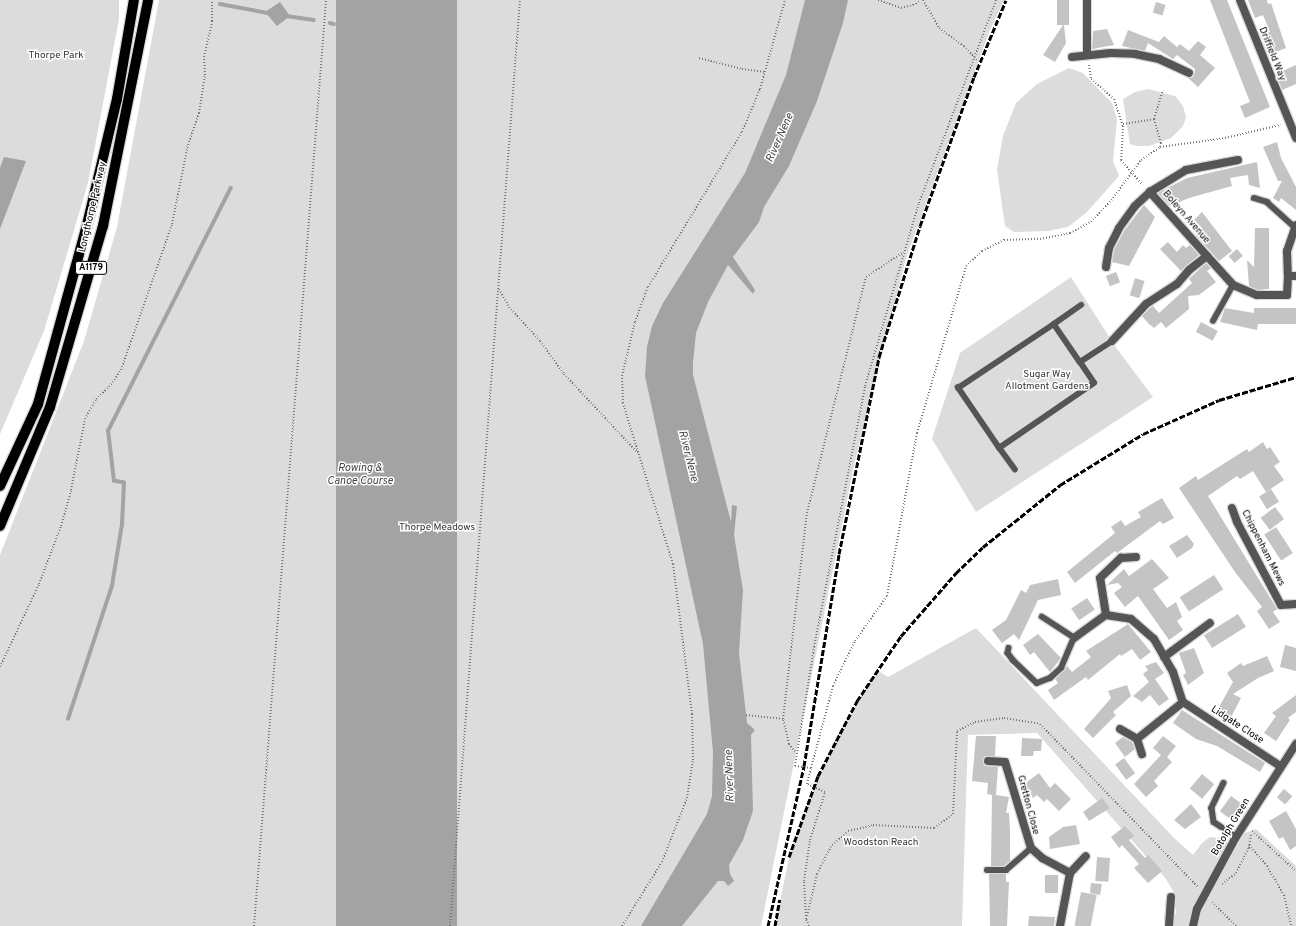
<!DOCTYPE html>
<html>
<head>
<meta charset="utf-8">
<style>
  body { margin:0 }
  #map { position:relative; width:1296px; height:926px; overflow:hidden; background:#fff; font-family:Overpass,sans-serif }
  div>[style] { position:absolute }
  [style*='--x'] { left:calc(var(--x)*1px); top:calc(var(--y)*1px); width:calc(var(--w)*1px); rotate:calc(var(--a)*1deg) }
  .green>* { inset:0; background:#dcdcdc }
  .water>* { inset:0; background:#a3a3a3; transform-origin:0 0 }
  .stream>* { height:3.5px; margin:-1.75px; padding:0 1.75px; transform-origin:1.75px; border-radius:1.75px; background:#a3a3a3 }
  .building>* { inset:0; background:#c4c4c4; transform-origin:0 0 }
  .path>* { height:2px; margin-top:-1px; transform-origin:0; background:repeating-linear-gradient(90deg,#777 0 1px,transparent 0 3px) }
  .roads { filter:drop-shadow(1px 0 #dbdbdb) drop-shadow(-1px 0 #dbdbdb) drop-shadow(0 1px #dbdbdb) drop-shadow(0 -1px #dbdbdb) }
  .lane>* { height:5.5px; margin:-2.75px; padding:0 2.75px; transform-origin:2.75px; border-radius:2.75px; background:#555 }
  .street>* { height:8px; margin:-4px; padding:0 4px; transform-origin:4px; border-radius:4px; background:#555 }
  .primary>* { height:10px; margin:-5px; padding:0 5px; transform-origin:5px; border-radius:5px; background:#000 }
  .rail>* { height:3px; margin-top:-1.5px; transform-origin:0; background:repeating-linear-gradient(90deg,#000 0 6px,transparent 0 8px) }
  span { translate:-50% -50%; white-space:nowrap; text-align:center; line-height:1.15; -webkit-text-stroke:3px #fff; paint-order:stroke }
  .shield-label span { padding:1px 3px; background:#fff; border:1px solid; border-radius:3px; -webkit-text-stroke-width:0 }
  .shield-label { font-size:9px; color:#000; font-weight:700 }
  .street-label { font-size:10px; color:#000 }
  .park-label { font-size:10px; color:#333 }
  .water-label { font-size:11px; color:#444; font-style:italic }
</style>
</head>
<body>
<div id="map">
  <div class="green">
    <i style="clip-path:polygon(0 0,119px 0,119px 19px,88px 183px,44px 331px,0 434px)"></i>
    <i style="clip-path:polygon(159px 0,1004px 0,990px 30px,906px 258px,855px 461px,761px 926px,0 926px,0 555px,84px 341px,117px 227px)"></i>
    <i style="clip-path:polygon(1069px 68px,1083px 73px,1112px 103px,1117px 119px,1113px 161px,1119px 176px,1086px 213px,1068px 227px,1048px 231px,1014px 232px,1005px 226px,997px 170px,1003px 136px,1016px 103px,1037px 84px)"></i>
    <i style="clip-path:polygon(1148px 89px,1175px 96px,1183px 106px,1186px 117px,1183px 126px,1171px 138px,1149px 146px,1137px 146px,1130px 144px,1123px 99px,1135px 92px)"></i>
    <i style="clip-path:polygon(1071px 277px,1115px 346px,1153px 397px,976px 512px,932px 439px,960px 353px)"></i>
    <i style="clip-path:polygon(976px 628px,1174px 838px,1193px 855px,1202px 843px,1210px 837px,1222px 838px,1235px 849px,1245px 833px,1256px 829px,1296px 866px,1296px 926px,1172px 926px,1176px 912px,1176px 896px,1166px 879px,1037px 733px,968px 735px,962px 926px,775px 926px,790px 853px,813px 787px,840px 730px,877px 670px,888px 677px)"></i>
  </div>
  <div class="water">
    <i style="left:336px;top:0;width:121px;height:929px"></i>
    <i style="clip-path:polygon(805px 0,848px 0,843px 23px,817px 101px,789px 166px,764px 207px,759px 222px,733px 257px,755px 290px,753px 294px,728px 265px,708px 302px,696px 333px,693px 363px,693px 375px,731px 522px,732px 505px,737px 506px,734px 535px,743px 590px,739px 653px,747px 723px,755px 730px,751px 735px,753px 811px,743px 840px,729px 865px,730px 874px,734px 881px,728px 886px,724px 881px,718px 881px,682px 926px,641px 926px,707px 814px,712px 796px,713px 752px,703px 644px,645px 376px,647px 347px,652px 326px,663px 303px,745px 173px,786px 75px)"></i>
    <i style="clip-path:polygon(280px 2px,290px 16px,277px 26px,265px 12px)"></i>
    <i style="clip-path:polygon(4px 157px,26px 161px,0 229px,0 168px)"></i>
  </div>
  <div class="stream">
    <i style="--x:220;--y:4;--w:49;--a:10.6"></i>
    <i style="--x:286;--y:16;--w:28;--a:8"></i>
    <i style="--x:330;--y:23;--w:4;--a:14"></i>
    <i style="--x:68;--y:719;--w:140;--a:-71.7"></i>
    <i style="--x:112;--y:586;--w:63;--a:-80.8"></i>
    <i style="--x:122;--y:524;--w:41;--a:-87.2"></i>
    <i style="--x:124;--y:483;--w:10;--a:-169"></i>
    <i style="--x:114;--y:481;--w:50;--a:-96.8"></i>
    <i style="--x:108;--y:431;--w:272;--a:-63.2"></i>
  </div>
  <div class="building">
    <i style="clip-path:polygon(1057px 0,1069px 0,1069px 25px,1064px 25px,1066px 43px,1055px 62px,1043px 55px,1063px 25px,1057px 25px)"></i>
    <i style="clip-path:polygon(1210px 0,1227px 0,1270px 107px,1245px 118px,1240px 106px,1250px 102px)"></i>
    <i style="clip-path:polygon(1248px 0,1267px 0,1268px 4px,1271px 3px,1286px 48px,1268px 55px,1260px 35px,1270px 32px,1263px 15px,1255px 18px)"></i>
    <i style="left:1156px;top:2px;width:10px;height:11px;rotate:17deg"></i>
    <i style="clip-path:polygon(1107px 29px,1114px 45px,1092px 49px,1093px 31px)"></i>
    <i style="clip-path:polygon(1128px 30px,1159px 42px,1164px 36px,1177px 47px,1180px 44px,1189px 51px,1198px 41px,1206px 47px,1200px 55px,1215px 68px,1198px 87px,1188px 78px,1194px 76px,1195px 69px,1177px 55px,1173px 59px,1148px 43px,1145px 51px,1122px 46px)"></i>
    <i style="clip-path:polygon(1296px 65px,1296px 84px,1282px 90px,1276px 74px)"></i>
    <i style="clip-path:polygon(1277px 142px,1281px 158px,1296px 187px,1296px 210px,1281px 198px,1279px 202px,1273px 198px,1282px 181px,1278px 181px,1263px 147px)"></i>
    <i style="clip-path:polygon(1257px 162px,1260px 188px,1249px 185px,1248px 175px,1230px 178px,1232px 186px,1189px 198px,1170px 206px,1158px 193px,1187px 178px)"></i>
    <i style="clip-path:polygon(1144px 205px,1155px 217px,1129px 266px,1112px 262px,1114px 250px,1124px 231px)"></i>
    <i style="clip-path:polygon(1202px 212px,1232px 251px,1219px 261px,1195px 234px,1202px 228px,1194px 220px)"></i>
    <i style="clip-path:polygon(1255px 228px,1269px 228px,1269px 289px,1258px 290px,1249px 286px,1247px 260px,1254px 267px)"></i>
    <i style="clip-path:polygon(1168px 242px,1177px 252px,1183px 245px,1186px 248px,1190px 245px,1199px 255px,1181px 271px,1160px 249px)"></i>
    <i style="left:1237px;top:249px;width:9px;height:11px;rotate:49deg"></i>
    <i style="clip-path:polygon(1206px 263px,1211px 268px,1207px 271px,1216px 282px,1199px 295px,1188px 296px,1189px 309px,1166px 328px,1161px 322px,1154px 328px,1149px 324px,1142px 316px,1150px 308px,1153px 306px,1159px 313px,1192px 283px,1189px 279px)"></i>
    <i style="left:1116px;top:272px;width:11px;height:11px;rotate:68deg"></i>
    <i style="left:1135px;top:278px;width:10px;height:18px;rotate:17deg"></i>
    <i style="clip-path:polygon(1225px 308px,1254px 313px,1254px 308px,1296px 308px,1296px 324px,1258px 324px,1257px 330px,1220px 322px)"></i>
    <i style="left:1201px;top:322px;width:19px;height:11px;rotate:28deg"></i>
    <i style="clip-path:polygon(1263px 442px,1267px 449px,1270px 447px,1280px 462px,1274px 466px,1284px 480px,1266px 492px,1253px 471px,1240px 479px,1237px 476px,1208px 496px,1277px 609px,1273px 612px,1280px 622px,1269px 629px,1257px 611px,1262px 607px,1235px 572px,1179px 488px,1196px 476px,1198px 480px,1247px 449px,1249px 452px)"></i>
    <i style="left:1271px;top:489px;width:15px;height:14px;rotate:58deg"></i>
    <i style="clip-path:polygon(1162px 498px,1174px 518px,1163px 524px,1160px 521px,1117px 553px,1115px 551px,1075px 583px,1067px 572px,1115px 533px,1111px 527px,1121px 520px,1125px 526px,1141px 517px,1138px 512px)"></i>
    <i style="left:1275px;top:507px;width:15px;height:18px;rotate:53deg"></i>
    <i style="left:1276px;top:527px;width:31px;height:14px;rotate:57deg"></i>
    <i style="clip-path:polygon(1187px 535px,1194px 544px,1192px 548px,1177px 558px,1169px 546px)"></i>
    <i style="clip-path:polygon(1152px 559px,1169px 578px,1153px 589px,1167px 608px,1176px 602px,1182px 617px,1177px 621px,1183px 630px,1169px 640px,1138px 596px,1125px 607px,1114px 593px,1122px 587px,1118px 583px,1107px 585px,1124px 569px,1129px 576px)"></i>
    <i style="left:1214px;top:575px;width:17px;height:41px;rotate:57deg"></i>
    <i style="clip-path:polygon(1058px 579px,1061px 595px,1038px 600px,1019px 640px,1014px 634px,1002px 643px,992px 630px,1006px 620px,1021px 590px,1026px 593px,1030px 585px)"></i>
    <i style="left:1087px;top:598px;width:14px;height:19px;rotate:56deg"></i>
    <i style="left:1238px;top:614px;width:15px;height:40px;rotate:58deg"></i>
    <i style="clip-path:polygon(1128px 624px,1151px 652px,1140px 660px,1132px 649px,1121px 656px,1120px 654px,1088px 680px,1086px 677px,1054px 700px,1048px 690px,1058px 683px,1055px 679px,1067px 666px,1072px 672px,1091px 657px,1086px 651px)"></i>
    <i style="clip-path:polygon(1038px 634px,1061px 658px,1050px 672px,1034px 652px,1030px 655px,1023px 645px)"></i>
    <i style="clip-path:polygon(1285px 645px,1296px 648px,1296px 671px,1280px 667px)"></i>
    <i style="clip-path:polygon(1194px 648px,1204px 673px,1188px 685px,1183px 675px,1186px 673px,1179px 653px)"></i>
    <i style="clip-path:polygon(1267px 656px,1274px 671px,1258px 678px,1233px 694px,1241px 698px,1231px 717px,1218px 709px,1233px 682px,1227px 673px,1241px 663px,1243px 666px)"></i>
    <i style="clip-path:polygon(1156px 662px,1164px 673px,1155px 679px,1169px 699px,1159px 706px,1150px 695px,1142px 702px,1133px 696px,1149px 682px,1143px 674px,1148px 670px,1145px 666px)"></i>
    <i style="clip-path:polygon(1127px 685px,1131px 696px,1113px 712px,1116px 715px,1093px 738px,1084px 729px,1111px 698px,1108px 691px)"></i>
    <i style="clip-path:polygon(1296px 695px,1296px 712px,1288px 718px,1290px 720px,1276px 741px,1264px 733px,1276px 716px,1272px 713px)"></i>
    <i style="clip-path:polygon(1182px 710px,1265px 763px,1260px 772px,1217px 746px,1196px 739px,1173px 723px)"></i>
    <i style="clip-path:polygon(976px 736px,996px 736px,995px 756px,986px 756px,983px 761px,985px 766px,998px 767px,996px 795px,1009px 797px,1006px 813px,1009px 813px,1010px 831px,1010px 861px,1004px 866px,991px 866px,992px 795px,987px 794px,988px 783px,972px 781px)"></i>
    <i style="clip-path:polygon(1163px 736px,1176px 746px,1167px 757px,1172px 762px,1154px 781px,1158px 786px,1146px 797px,1134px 784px,1161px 755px,1153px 748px)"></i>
    <i style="clip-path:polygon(1123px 737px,1132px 742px,1135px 749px,1125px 757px,1115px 743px)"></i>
    <i style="clip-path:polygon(1022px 738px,1042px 739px,1041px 751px,1034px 751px,1033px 756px,1021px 756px)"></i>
    <i style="left:1124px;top:758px;width:19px;height:11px;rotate:54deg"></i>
    <i style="clip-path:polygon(1039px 773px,1050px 788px,1055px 783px,1071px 799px,1059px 811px,1047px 799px,1044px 802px,1037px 795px,1033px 798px,1023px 785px)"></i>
    <i style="left:1202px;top:774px;width:16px;height:19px;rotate:40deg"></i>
    <i style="left:1284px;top:789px;width:11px;height:11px;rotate:41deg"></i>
    <i style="left:1231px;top:796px;width:19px;height:19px;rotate:36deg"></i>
    <i style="clip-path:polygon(1102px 798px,1110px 808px,1089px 821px,1083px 812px)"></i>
    <i style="clip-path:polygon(1191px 804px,1201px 817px,1185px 829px,1174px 820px)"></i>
    <i style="clip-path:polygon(1286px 811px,1296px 829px,1296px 846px,1290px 850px,1283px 837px,1279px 839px,1269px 821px)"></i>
    <i style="clip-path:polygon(1076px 825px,1080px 844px,1050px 849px,1049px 837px,1063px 827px)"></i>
    <i style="clip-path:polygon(1125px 826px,1134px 836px,1129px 840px,1145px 858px,1148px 855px,1162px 871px,1148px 883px,1134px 868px,1139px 864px,1122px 845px,1119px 848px,1111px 837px)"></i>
    <i style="left:1097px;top:857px;width:13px;height:24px;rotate:4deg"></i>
    <i style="clip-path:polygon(989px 874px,1006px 874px,1006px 882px,1009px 882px,1007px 926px,990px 926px)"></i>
    <i style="left:1045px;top:875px;width:13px;height:18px"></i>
    <i style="clip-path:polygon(1091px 883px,1102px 884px,1100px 895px,1090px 893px)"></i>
    <i style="left:1081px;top:892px;width:16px;height:34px;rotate:11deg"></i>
    <i style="clip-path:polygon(1029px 916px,1055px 917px,1054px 926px,1028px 926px)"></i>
  </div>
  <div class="path">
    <i style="--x:878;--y:0;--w:24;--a:19"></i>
    <i style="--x:901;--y:8;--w:16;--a:-15"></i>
    <i style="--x:916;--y:4;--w:6;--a:-45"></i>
    <i style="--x:923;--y:0;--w:32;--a:60"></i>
    <i style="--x:939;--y:28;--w:31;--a:36"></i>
    <i style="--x:964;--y:46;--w:21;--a:47"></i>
    <i style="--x:699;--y:58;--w:44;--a:14.3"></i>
    <i style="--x:742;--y:69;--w:24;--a:7"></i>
    <i style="--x:1089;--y:65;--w:14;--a:82"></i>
    <i style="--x:1091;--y:79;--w:30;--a:41"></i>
    <i style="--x:1114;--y:99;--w:28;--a:72"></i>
    <i style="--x:1123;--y:126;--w:34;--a:93"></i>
    <i style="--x:1121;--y:160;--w:33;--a:49"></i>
    <i style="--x:1154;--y:119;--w:30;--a:-73"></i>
    <i style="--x:1123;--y:124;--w:31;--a:-9"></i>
    <i style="--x:1154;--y:119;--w:25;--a:74"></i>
    <i style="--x:1161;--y:143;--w:4;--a:104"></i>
    <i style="--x:499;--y:289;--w:21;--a:61"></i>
    <i style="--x:509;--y:307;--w:46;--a:47.6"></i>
    <i style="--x:540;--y:341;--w:41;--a:54"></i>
    <i style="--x:564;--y:374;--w:108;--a:46.9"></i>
    <i style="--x:0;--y:667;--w:92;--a:-64.8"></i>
    <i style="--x:39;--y:584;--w:62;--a:-69.2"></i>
    <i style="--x:61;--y:526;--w:37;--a:-74"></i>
    <i style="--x:71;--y:490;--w:72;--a:-78.8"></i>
    <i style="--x:85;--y:419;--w:23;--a:-61"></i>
    <i style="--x:96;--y:399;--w:18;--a:-43"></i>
    <i style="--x:109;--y:387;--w:21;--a:-55"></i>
    <i style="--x:121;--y:370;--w:155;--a:-70.7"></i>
    <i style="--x:172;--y:224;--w:81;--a:-78.6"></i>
    <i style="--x:188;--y:145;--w:34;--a:-71"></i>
    <i style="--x:199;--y:113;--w:38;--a:-81"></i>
    <i style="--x:205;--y:75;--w:18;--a:-93"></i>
    <i style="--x:204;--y:57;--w:37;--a:-77"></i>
    <i style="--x:212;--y:21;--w:21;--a:-90"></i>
    <i style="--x:746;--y:715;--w:37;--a:6"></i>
    <i style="--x:797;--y:754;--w:13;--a:-129"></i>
    <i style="--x:789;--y:744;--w:26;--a:-103"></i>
    <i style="--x:783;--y:719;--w:207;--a:-83.4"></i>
    <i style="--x:807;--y:513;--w:243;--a:-76"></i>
    <i style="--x:866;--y:277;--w:43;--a:-33.7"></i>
    <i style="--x:811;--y:768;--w:85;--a:-75"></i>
    <i style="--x:833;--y:686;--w:50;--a:-63.9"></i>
    <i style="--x:855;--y:641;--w:55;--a:-54.6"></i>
    <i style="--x:887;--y:596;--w:166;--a:-79.6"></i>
    <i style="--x:917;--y:433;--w:174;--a:-73.6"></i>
    <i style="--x:966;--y:266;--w:22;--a:-43"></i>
    <i style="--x:982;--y:251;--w:25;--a:-27"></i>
    <i style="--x:1004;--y:240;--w:36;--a:-2"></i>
    <i style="--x:1040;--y:239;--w:31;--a:-11"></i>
    <i style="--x:1070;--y:233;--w:24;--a:-28"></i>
    <i style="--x:1091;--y:222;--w:33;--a:-47"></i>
    <i style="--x:1113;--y:198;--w:47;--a:-53.6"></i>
    <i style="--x:1141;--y:160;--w:23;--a:-34"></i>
    <i style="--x:1160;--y:147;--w:66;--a:-7.9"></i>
    <i style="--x:1225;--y:138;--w:57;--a:-13.3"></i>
    <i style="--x:1252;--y:831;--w:59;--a:42.3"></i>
    <i style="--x:1249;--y:845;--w:28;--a:49"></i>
    <i style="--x:1267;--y:866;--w:34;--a:60"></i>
    <i style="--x:1284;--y:895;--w:32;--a:77"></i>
    <i style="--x:1222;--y:884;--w:18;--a:-38"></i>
    <i style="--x:1236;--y:873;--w:28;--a:-63"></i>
    <i style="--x:1249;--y:848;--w:15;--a:-82"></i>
    <i style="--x:1212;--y:902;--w:34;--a:45"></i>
    <i style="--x:807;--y:916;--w:43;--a:-76.6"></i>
    <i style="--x:817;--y:874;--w:33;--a:-63"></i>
    <i style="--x:832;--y:845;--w:21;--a:-41"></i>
    <i style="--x:848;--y:831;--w:26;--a:-13"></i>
    <i style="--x:873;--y:825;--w:61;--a:2.8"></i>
    <i style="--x:934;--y:828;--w:24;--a:-36"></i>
    <i style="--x:953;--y:814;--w:83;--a:-87.2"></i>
    <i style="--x:957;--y:731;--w:20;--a:-27"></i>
    <i style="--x:975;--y:722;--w:29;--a:-8"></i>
    <i style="--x:1004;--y:718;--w:36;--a:9"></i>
    <i style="--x:1040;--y:724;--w:227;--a:45.9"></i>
    <i style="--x:254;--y:926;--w:929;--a:-85.55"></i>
    <i style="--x:450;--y:926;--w:929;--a:-85.68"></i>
    <i style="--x:622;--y:926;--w:75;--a:-58"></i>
    <i style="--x:662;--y:862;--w:69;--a:-68.7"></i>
    <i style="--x:687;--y:798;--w:38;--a:-81"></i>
    <i style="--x:693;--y:760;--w:46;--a:-91.2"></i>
    <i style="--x:692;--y:714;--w:151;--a:-97.2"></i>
    <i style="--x:673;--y:564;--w:169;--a:-107.3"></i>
    <i style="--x:623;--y:403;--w:27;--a:-92"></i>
    <i style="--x:622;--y:376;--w:56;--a:-76.5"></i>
    <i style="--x:635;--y:322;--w:37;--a:-70"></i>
    <i style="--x:648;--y:287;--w:181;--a:-58.8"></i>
    <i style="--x:742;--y:132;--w:47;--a:-67.3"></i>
    <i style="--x:760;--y:89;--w:92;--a:-74.3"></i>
    <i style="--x:809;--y:926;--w:8;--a:-113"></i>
    <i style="--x:806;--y:919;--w:38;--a:-93"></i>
    <i style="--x:804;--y:881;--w:41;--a:-81.7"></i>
    <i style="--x:810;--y:840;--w:50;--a:-72.6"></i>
    <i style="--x:825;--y:792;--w:20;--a:-156"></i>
    <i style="--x:807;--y:784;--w:16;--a:-76"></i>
    <i style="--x:811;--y:768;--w:16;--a:-173"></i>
    <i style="--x:795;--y:766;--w:121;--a:-80.9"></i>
    <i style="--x:814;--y:647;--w:266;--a:-78.9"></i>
    <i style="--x:865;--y:386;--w:191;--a:-73.6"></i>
    <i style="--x:919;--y:203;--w:217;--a:-69.2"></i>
  </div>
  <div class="roads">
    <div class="lane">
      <i style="--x:1254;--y:198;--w:14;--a:17"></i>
      <i style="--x:1267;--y:202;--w:38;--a:42"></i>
      <i style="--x:1213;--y:321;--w:41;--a:-60.9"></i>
      <i style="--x:1054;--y:324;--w:33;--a:-35"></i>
      <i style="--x:999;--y:448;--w:73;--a:-124.3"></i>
      <i style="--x:958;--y:388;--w:115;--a:-33.7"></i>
      <i style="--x:1054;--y:324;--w:46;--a:55.6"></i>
      <i style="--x:1015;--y:470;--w:27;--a:-126"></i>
      <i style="--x:999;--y:448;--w:115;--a:-34.4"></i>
      <i style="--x:1094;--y:383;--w:25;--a:-124"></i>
      <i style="--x:1080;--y:362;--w:38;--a:-33"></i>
      <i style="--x:1009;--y:648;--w:5;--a:101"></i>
      <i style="--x:1008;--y:653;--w:9;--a:54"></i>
      <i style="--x:1013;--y:660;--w:33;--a:44"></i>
      <i style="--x:1037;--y:683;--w:14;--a:-21"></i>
      <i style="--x:1050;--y:678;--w:15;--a:-42"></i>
      <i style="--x:1061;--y:668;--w:33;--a:-67"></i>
      <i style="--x:1074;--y:638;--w:38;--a:-147"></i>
      <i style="--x:1224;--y:783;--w:28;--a:116"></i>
      <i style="--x:1212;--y:808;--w:14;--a:82"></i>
      <i style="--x:1214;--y:822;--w:27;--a:34"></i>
      <i style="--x:987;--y:870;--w:19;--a:0"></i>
      <i style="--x:1006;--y:870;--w:33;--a:-41"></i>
    </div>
    <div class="street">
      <i style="--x:1087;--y:0;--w:55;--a:90"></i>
      <i style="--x:1240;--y:0;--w:149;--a:67.9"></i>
      <i style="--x:1072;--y:57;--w:39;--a:-6"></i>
      <i style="--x:1111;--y:53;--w:24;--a:2"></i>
      <i style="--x:1135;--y:54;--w:25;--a:12"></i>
      <i style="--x:1159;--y:59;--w:33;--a:25"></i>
      <i style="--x:1296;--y:225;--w:28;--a:109"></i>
      <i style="--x:1287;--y:251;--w:25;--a:88"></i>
      <i style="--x:1288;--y:276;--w:8;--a:0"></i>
      <i style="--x:1207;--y:256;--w:86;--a:-131.7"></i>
      <i style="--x:1150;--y:192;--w:42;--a:-31.4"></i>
      <i style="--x:1186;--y:170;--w:53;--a:-10.9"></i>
      <i style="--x:1106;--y:267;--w:19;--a:-81"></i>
      <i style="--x:1109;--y:248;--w:22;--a:-63"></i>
      <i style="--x:1119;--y:228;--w:27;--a:-54"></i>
      <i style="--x:1135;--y:206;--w:21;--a:-43"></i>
      <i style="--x:1112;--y:341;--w:50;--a:-47.4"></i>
      <i style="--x:1146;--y:304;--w:37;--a:-33"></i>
      <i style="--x:1177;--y:284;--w:18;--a:-49"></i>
      <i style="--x:1189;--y:270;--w:23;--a:-38"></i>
      <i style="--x:1207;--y:256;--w:39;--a:48"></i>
      <i style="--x:1233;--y:285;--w:26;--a:23"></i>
      <i style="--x:1257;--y:295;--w:30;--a:0"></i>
      <i style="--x:1287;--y:295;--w:19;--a:-87"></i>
      <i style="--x:1232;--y:508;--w:15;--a:70"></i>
      <i style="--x:1237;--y:522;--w:94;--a:62.1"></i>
      <i style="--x:1281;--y:605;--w:15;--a:-4"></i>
      <i style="--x:1106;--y:615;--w:25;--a:9"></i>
      <i style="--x:1131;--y:619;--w:30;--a:41"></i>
      <i style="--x:1154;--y:639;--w:38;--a:60"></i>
      <i style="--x:1173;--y:672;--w:32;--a:72"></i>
      <i style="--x:1183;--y:702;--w:116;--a:33.4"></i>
      <i style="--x:1074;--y:638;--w:39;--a:-36"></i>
      <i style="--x:1106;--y:615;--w:37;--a:-99"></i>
      <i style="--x:1100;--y:578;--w:29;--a:-44"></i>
      <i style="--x:1121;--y:558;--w:15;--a:-4"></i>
      <i style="--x:1164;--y:657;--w:57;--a:-36.5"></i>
      <i style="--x:1120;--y:729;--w:20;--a:30"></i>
      <i style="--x:1137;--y:739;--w:59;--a:-38.8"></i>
      <i style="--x:1137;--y:739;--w:16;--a:72"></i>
      <i style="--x:988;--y:761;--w:17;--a:3"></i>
      <i style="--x:1005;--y:762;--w:90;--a:73.2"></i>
      <i style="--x:1031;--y:848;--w:15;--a:42"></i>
      <i style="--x:1042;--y:858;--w:32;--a:28"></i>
      <i style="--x:1070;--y:873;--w:54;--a:100.7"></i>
      <i style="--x:1070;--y:873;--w:23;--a:-47"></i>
      <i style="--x:1169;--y:926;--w:29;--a:-86"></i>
      <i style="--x:1193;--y:926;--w:17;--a:-77"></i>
      <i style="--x:1197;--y:909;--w:82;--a:-61.6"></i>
      <i style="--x:1236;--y:837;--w:111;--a:-57.2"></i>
    </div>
    <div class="primary">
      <i style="--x:0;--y:486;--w:90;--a:-65.1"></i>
      <i style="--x:38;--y:404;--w:181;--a:-74.7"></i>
      <i style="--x:86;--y:229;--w:134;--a:-76.6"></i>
      <i style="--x:117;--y:99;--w:100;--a:-80.3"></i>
      <i style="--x:0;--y:526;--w:129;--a:-67.2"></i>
      <i style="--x:50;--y:407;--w:189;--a:-73.7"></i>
      <i style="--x:103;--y:226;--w:230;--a:-78.7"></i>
    </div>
  </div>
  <div class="rail">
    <i style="--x:789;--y:857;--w:86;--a:-70.3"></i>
    <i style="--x:818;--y:776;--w:85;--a:-62.5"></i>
    <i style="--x:857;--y:701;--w:78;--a:-55.9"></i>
    <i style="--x:901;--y:636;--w:84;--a:-48.9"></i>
    <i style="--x:956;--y:573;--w:37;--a:-44"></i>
    <i style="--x:983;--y:547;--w:99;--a:-38.8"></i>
    <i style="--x:1060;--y:485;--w:97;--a:-31.6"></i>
    <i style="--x:1143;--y:434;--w:83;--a:-24.1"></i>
    <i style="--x:1219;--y:400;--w:80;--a:-16.6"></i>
    <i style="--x:768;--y:926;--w:164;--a:-77.3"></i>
    <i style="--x:804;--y:766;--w:215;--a:-80.6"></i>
    <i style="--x:839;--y:554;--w:201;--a:-78.5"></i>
    <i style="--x:879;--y:357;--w:137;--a:-72.6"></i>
    <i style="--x:920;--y:226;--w:158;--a:-70.1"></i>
    <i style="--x:974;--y:77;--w:83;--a:-67.4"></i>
    <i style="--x:775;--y:926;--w:27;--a:-80"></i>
  </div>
  <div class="shield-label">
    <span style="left:91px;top:268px">A1179</span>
  </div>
  <div class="street-label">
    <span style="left:1272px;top:54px;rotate:68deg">Driffield Way</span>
    <span style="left:93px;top:207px;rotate:-77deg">Longthorpe Parkway</span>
    <span style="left:1186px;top:217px;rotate:49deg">Boleyn Avenue</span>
    <span style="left:1263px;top:548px;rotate:63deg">Chippenham Mews</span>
    <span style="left:1237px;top:725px;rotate:33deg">Lidgate Close</span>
    <span style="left:1028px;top:805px;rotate:75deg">Gretton Close</span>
    <span style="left:1231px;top:827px;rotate:-59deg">Botolph Green</span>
  </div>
  <div class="park-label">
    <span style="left:56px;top:56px">Thorpe Park</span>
    <span style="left:1047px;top:380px">Sugar Way<br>Allotment Gardens</span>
    <span style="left:437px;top:528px">Thorpe Meadows</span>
    <span style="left:881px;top:843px">Woodston Reach</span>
  </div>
  <div class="water-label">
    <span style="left:780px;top:138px;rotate:-66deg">River Nene</span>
    <span style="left:688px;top:456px;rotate:76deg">River Nene</span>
    <span style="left:360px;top:475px">Rowing &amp;<br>Canoe Course</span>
    <span style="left:730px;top:776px;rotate:-92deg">River Nene</span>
  </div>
</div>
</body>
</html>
